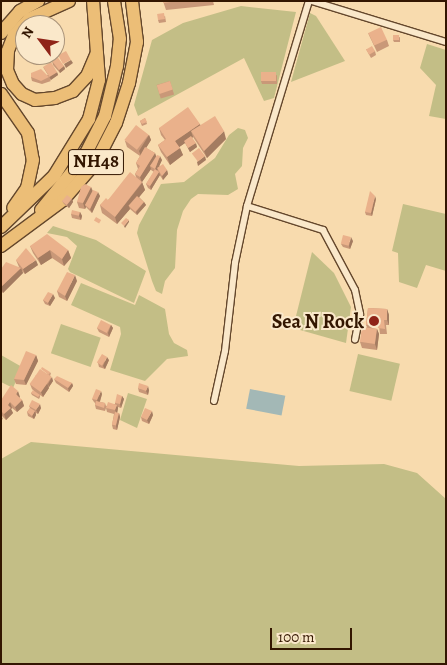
<!DOCTYPE html>
<html>
<head>
<meta charset="utf-8">
<style>
  body { margin:0 }
  #map { position:relative; width:447px; height:665px; overflow:hidden; background:#f8dbae; font-family:Alegreya,serif }
  div>[style] { position:absolute }
  [style*='--x'] { left:calc(var(--x)*1px); top:calc(var(--y)*1px); width:calc(var(--w)*1px); rotate:calc(var(--a)*1deg) }
  .green>* { inset:0; background:#c3be86; transform-origin:0 0 }
  .water>* { inset:0; background:#a3b8b6; transform-origin:0 0 }
  .roads { filter:drop-shadow(1px 0 #64472c) drop-shadow(-1px 0 #64472c) drop-shadow(0 1px #64472c) drop-shadow(0 -1px #64472c) }
  .street>* { height:6px; margin:-3px; padding:0 3px; transform-origin:3px; border-radius:3px; background:#fae8ca }
  .highway>* { height:12px; margin:-6px; padding:0 6px; transform-origin:6px; border-radius:6px; background:#ecbe77 }
  .wall>* { inset:0; background:#c99878; transform-origin:0 0 }
  .shaded-wall>* { inset:0; background:#a47c61 }
  .building>* { inset:0; background:#eab18b; transform-origin:0 0 }
  .dots>* { width:14px; height:14px; translate:-50% -50%; box-sizing:border-box; border:2px solid #fae8ca; border-radius:50% }
  span { translate:-50% -50%; white-space:nowrap; text-align:center; line-height:1.15; -webkit-text-stroke:4px #fae8ca; paint-order:stroke }
  .shield-label span { padding:1px 4px; background:#fae8ca; border:1px solid; border-radius:4px; -webkit-text-stroke-width:0 }
  .shield-label { font-size:19px; color:#331601; font-weight:700 }
  .poi-label { font-size:20px; color:#331601; font-weight:700 }
  .right { translate:-100% -50%; text-align:right }
  .frame { position:absolute; inset:0; border:2px solid #331601; pointer-events:none }
  .north { position:absolute; left:15px; top:15px; width:50px; height:50px; box-sizing:border-box; background:#fae8ca; border:1px solid #aa947a; border-radius:50%; rotate:301deg; font-size:14px; font-weight:700; line-height:20px; text-align:center; color:#331601 }
  .north::after { content:''; display:block; margin:auto; width:18px; height:22px; background:#8f2418; clip-path:polygon(50% 0,100% 100%,50% 72%,0 100%) }
  .scale { position:absolute; left:270px; top:628px; width:82px; height:22px; box-sizing:border-box; border:2px solid #331601; border-top:0; padding-left:6px; font-size:15px; line-height:18px; white-space:nowrap; color:#331601; -webkit-text-stroke:4px #fae8ca; paint-order:stroke }
</style>
</head>
<body>
<div id="map">
  <div class="green">
    <i style="clip-path:polygon(241px 6px,296px 12px,274px 98px,264px 101px,244px 58px,138px 116px,134px 105px,152px 40px,183px 23px)"></i>
    <i style="clip-path:polygon(310px 13px,316px 16px,345px 61px,291px 82px)"></i>
    <i style="clip-path:polygon(427px 44px,446px 50px,446px 119px,429px 116px,436px 85px,420px 68px)"></i>
    <i style="clip-path:polygon(238px 128px,245px 130px,248px 138px,243px 148px,242px 166px,235px 174px,238px 189px,228px 195px,198px 194px,191px 199px,183px 211px,177px 230px,175px 268px,165px 281px,162px 294px,156px 291px,152px 281px,137px 233px,139px 225px,161px 184px,184px 182px,215px 158px,229px 135px)"></i>
    <i style="clip-path:polygon(403px 204px,446px 214px,446px 271px,426px 265px,417px 288px,399px 282px,398px 253px,392px 251px)"></i>
    <i style="clip-path:polygon(53px 226px,96px 240px,146px 271px,134px 303px,70px 272px,68px 269px,77px 246px,67px 237px,47px 233px)"></i>
    <i style="clip-path:polygon(312px 252px,334px 273px,351px 307px,346px 343px,293px 328px)"></i>
    <i style="clip-path:polygon(81px 283px,135px 305px,139px 295px,165px 309px,169px 334px,174px 343px,187px 350px,188px 356px,167px 359px,145px 381px,110px 370px,121px 334px,120px 327px,71px 305px)"></i>
    <i style="left:61px;top:324px;width:42px;height:31px;rotate:19deg"></i>
    <i style="left:358px;top:354px;width:43px;height:38px;rotate:13deg"></i>
    <i style="clip-path:polygon(1px 355px,22px 367px,13px 388px,1px 382px)"></i>
    <i style="clip-path:polygon(128px 393px,147px 399px,137px 428px,120px 420px)"></i>
    <i style="clip-path:polygon(31px 442px,299px 466px,384px 464px,417px 473px,446px 499px,446px 664px,1px 664px,1px 459px)"></i>
  </div>
  <div class="water">
    <i style="left:250px;top:389px;width:36px;height:20px;rotate:11deg"></i>
  </div>
  <div class="roads">
    <div class="street">
      <i style="--x:312;--y:1;--w:140;--a:17"></i>
      <i style="--x:247;--y:206;--w:80;--a:17.5"></i>
      <i style="--x:323;--y:230;--w:68;--a:61.9"></i>
      <i style="--x:355;--y:290;--w:25;--a:78"></i>
      <i style="--x:360;--y:314;--w:26;--a:101"></i>
      <i style="--x:214;--y:401;--w:51;--a:-77.6"></i>
      <i style="--x:225;--y:351;--w:89;--a:-83.5"></i>
      <i style="--x:235;--y:263;--w:58;--a:-78.1"></i>
      <i style="--x:247;--y:206;--w:214;--a:-73.2"></i>
    </div>
    <div class="highway">
      <i style="--x:69;--y:1;--w:44;--a:155.8"></i>
      <i style="--x:29;--y:19;--w:22;--a:133"></i>
      <i style="--x:14;--y:35;--w:17;--a:111"></i>
      <i style="--x:8;--y:51;--w:19;--a:93"></i>
      <i style="--x:7;--y:70;--w:15;--a:67"></i>
      <i style="--x:13;--y:84;--w:13;--a:48"></i>
      <i style="--x:22;--y:94;--w:14;--a:25"></i>
      <i style="--x:35;--y:100;--w:20;--a:-6"></i>
      <i style="--x:55;--y:98;--w:19;--a:-21"></i>
      <i style="--x:73;--y:91;--w:21;--a:-47"></i>
      <i style="--x:87;--y:76;--w:25;--a:-67"></i>
      <i style="--x:1;--y:33;--w:29;--a:-49"></i>
      <i style="--x:20;--y:11;--w:21;--a:-29"></i>
      <i style="--x:1;--y:94;--w:47;--a:55.3"></i>
      <i style="--x:28;--y:133;--w:27;--a:80"></i>
      <i style="--x:33;--y:160;--w:29;--a:102"></i>
      <i style="--x:27;--y:188;--w:24;--a:125"></i>
      <i style="--x:41;--y:210;--w:68;--a:-50.9"></i>
      <i style="--x:84;--y:157;--w:46;--a:-62.9"></i>
      <i style="--x:105;--y:116;--w:51;--a:-76.5"></i>
      <i style="--x:117;--y:66;--w:27;--a:-84"></i>
      <i style="--x:120;--y:39;--w:38;--a:-99"></i>
      <i style="--x:1;--y:227;--w:74;--a:-43.9"></i>
      <i style="--x:54;--y:176;--w:67;--a:-58.4"></i>
      <i style="--x:89;--y:119;--w:40;--a:-75.6"></i>
      <i style="--x:99;--y:80;--w:79;--a:-94.3"></i>
      <i style="--x:1;--y:246;--w:77;--a:-36.6"></i>
      <i style="--x:63;--y:200;--w:50;--a:-49"></i>
      <i style="--x:96;--y:162;--w:44;--a:-62.9"></i>
      <i style="--x:116;--y:123;--w:42;--a:-72"></i>
      <i style="--x:129;--y:83;--w:42;--a:-79"></i>
      <i style="--x:137;--y:42;--w:41;--a:-97"></i>
    </div>
  </div>
  <div class="wall">
    <i style="clip-path:polygon(163px 1px,213px 1px,214px 5px,166px 10px)"></i>
    <i style="clip-path:polygon(165px 16px,166px 22px,159px 23px,158px 20px)"></i>
    <i style="clip-path:polygon(368px 33px,387px 40px,389px 46px,377px 52px)"></i>
    <i style="clip-path:polygon(400px 37px,400px 42px,394px 42px,393px 40px)"></i>
    <i style="clip-path:polygon(366px 49px,375px 51px,376px 55px,371px 58px)"></i>
    <i style="clip-path:polygon(52px 61px,64px 66px,65px 69px,60px 73px,53px 65px)"></i>
    <i style="clip-path:polygon(43px 67px,57px 72px,58px 75px,50px 80px,51px 81px,42px 84px,32px 81px,31px 77px,48px 75px)"></i>
    <i style="clip-path:polygon(277px 75px,277px 84px,262px 84px,261px 81px)"></i>
    <i style="left:170px;top:81px;width:14px;height:14px;rotate:73deg"></i>
    <i style="clip-path:polygon(145px 118px,147px 124px,142px 126px,140px 121px)"></i>
    <i style="clip-path:polygon(200px 124px,200px 125px,226px 139px,207px 158px,193px 137px,192px 138px,197px 147px,190px 152px,185px 143px,179px 147px,183px 155px,170px 165px,161px 152px,158px 145px,165px 140px,161px 135px,159px 128px)"></i>
    <i style="clip-path:polygon(149px 135px,151px 140px,146px 148px,155px 153px,156px 157px,162px 160px,159px 166px,167px 170px,168px 174px,163px 180px,159px 174px,160px 175px,151px 190px,148px 188px,146px 184px,154px 172px,151px 170px,151px 169px,142px 182px,145px 190px,139px 197px,144px 202px,146px 205px,137px 215px,130px 209px,117px 224px,102px 213px,100px 205px,108px 200px,136px 177px,135px 174px,138px 169px,136px 163px,140px 156px,127px 147px,125px 141px)"></i>
    <i style="clip-path:polygon(91px 187px,93px 191px,100px 196px,92px 213px,86px 207px,85px 209px,79px 208px,77px 202px)"></i>
    <i style="clip-path:polygon(72px 199px,73px 202px,69px 208px,64px 204px,62px 201px)"></i>
    <i style="clip-path:polygon(376px 199px,372px 216px,366px 215px,365px 212px)"></i>
    <i style="clip-path:polygon(80px 212px,82px 216px,81px 220px,72px 218px,71px 214px)"></i>
    <i style="clip-path:polygon(353px 241px,350px 249px,343px 247px,341px 244px)"></i>
    <i style="clip-path:polygon(30px 246px,68px 250px,71px 258px,64px 266px,52px 258px,41px 265px,33px 253px)"></i>
    <i style="clip-path:polygon(16px 260px,38px 265px,25px 274px,21px 270px,23px 273px,3px 293px,1px 291px,1px 269px,19px 267px)"></i>
    <i style="clip-path:polygon(77px 281px,67px 301px,59px 297px,57px 291px)"></i>
    <i style="clip-path:polygon(55px 298px,50px 306px,45px 304px,43px 300px)"></i>
    <i style="clip-path:polygon(368px 308px,387px 309px,389px 315px,389px 325px,386px 325px,387px 334px,380px 334px,379px 326px,372px 326px,372px 328px,377px 329px,379px 334px,377px 350px,362px 348px,360px 342px,367px 327px,366px 325px)"></i>
    <i style="clip-path:polygon(111px 325px,113px 328px,109px 337px,99px 332px,97px 328px)"></i>
    <i style="clip-path:polygon(36px 355px,38px 361px,26px 385px,16px 384px,14px 379px)"></i>
    <i style="clip-path:polygon(109px 360px,105px 369px,99px 367px,98px 363px)"></i>
    <i style="clip-path:polygon(50px 372px,51px 374px,50px 375px,53px 381px,49px 387px,48px 387px,49px 388px,43px 397px,40px 395px,40px 397px,39px 399px,32px 395px,31px 393px,34px 391px,32px 389px,30px 384px)"></i>
    <i style="clip-path:polygon(54px 379px,72px 383px,73px 386px,69px 392px,56px 383px)"></i>
    <i style="clip-path:polygon(138px 388px,149px 390px,148px 395px,139px 392px)"></i>
    <i style="clip-path:polygon(102px 394px,100px 402px,105px 403px,106px 406px,115px 404px,115px 403px,122px 396px,124px 399px,121px 408px,118px 407px,118px 408px,117px 413px,119px 413px,120px 417px,117px 430px,113px 429px,112px 425px,114px 414px,107px 412px,106px 408px,105px 411px,96px 409px,95px 405px,95px 403px,94px 402px,92px 399px)"></i>
    <i style="clip-path:polygon(20px 397px,19px 398px,22px 400px,24px 406px,17px 412px,12px 408px,11px 409px,13px 413px,6px 420px,1px 415px,3px 419px,1px 420px,1px 400px)"></i>
    <i style="clip-path:polygon(29px 406px,41px 408px,38px 414px,36px 413px,36px 415px,34px 419px,28px 416px,27px 412px,30px 408px)"></i>
    <i style="clip-path:polygon(153px 415px,149px 424px,142px 421px,141px 417px)"></i>
  </div>
  <div class="shaded-wall">
    <i style="clip-path:polygon(71px 60px,73px 63px,66px 68px,64px 64px)"></i>
    <i style="clip-path:polygon(64px 66px,65px 69px,60px 73px,59px 70px)"></i>
    <i style="clip-path:polygon(57px 72px,58px 75px,51px 80px,49px 76px)"></i>
    <i style="clip-path:polygon(200px 124px,202px 131px,191px 131px,193px 137px,185px 143px,184px 141px,185px 143px,178px 148px,175px 141px)"></i>
    <i style="clip-path:polygon(224px 131px,226px 139px,207px 158px,204px 151px)"></i>
    <i style="clip-path:polygon(149px 135px,151px 140px,141px 156px,139px 151px)"></i>
    <i style="clip-path:polygon(196px 143px,197px 147px,190px 152px,188px 148px)"></i>
    <i style="clip-path:polygon(180px 148px,183px 155px,170px 165px,167px 157px)"></i>
    <i style="clip-path:polygon(155px 153px,157px 159px,150px 166px,151px 169px,142px 182px,145px 190px,131px 207px,129px 206px,130px 209px,117px 224px,115px 217px,142px 183px,140px 177px)"></i>
    <i style="clip-path:polygon(160px 156px,162px 160px,156px 173px,155px 169px)"></i>
    <i style="clip-path:polygon(205px 156px,206px 160px,198px 166px,197px 162px)"></i>
    <i style="clip-path:polygon(167px 170px,168px 174px,163px 180px,162px 176px)"></i>
    <i style="clip-path:polygon(159px 172px,160px 175px,151px 190px,150px 186px)"></i>
    <i style="clip-path:polygon(91px 187px,93px 193px,85px 205px,86px 207px,85px 209px,83px 203px)"></i>
    <i style="clip-path:polygon(98px 192px,100px 196px,92px 213px,90px 209px)"></i>
    <i style="clip-path:polygon(375px 196px,376px 199px,372px 216px,371px 213px)"></i>
    <i style="clip-path:polygon(72px 199px,73px 202px,69px 208px,67px 205px)"></i>
    <i style="clip-path:polygon(144px 202px,146px 205px,137px 215px,136px 212px)"></i>
    <i style="clip-path:polygon(80px 212px,82px 216px,81px 220px,79px 216px)"></i>
    <i style="clip-path:polygon(129px 220px,129px 222px,125px 228px,124px 226px)"></i>
    <i style="clip-path:polygon(351px 237px,353px 241px,350px 249px,349px 246px)"></i>
    <i style="clip-path:polygon(50px 250px,52px 258px,41px 265px,38px 258px)"></i>
    <i style="clip-path:polygon(68px 250px,71px 258px,64px 266px,62px 259px)"></i>
    <i style="clip-path:polygon(36px 260px,38px 265px,25px 274px,23px 269px)"></i>
    <i style="clip-path:polygon(21px 268px,23px 273px,3px 293px,1px 287px)"></i>
    <i style="clip-path:polygon(75px 275px,77px 281px,67px 301px,65px 296px)"></i>
    <i style="clip-path:polygon(53px 294px,55px 298px,50px 306px,48px 303px)"></i>
    <i style="clip-path:polygon(387px 309px,389px 315px,389px 325px,387px 320px)"></i>
    <i style="clip-path:polygon(111px 325px,113px 328px,109px 337px,108px 333px)"></i>
    <i style="clip-path:polygon(377px 329px,379px 334px,377px 350px,375px 344px)"></i>
    <i style="clip-path:polygon(36px 355px,38px 361px,26px 385px,24px 380px)"></i>
    <i style="clip-path:polygon(107px 357px,109px 360px,105px 369px,103px 366px)"></i>
    <i style="clip-path:polygon(52px 377px,53px 381px,49px 387px,48px 384px)"></i>
    <i style="clip-path:polygon(47px 383px,49px 388px,43px 397px,41px 392px)"></i>
    <i style="clip-path:polygon(72px 383px,73px 386px,69px 392px,68px 388px)"></i>
    <i style="clip-path:polygon(148px 386px,149px 390px,148px 395px,146px 391px)"></i>
    <i style="clip-path:polygon(18px 391px,20px 397px,18px 399px,16px 394px)"></i>
    <i style="clip-path:polygon(101px 391px,102px 394px,99px 404px,97px 400px)"></i>
    <i style="clip-path:polygon(122px 396px,124px 399px,121px 408px,120px 404px)"></i>
    <i style="clip-path:polygon(22px 400px,24px 406px,17px 412px,15px 407px)"></i>
    <i style="clip-path:polygon(10px 402px,12px 408px,11px 409px,13px 413px,6px 420px,4px 414px,8px 405px)"></i>
    <i style="clip-path:polygon(40px 404px,41px 408px,38px 414px,36px 410px)"></i>
    <i style="clip-path:polygon(117px 405px,118px 408px,117px 414px,115px 410px)"></i>
    <i style="clip-path:polygon(35px 411px,36px 415px,34px 419px,32px 416px)"></i>
    <i style="clip-path:polygon(152px 411px,153px 415px,149px 424px,147px 420px)"></i>
    <i style="clip-path:polygon(119px 413px,120px 417px,117px 430px,116px 426px)"></i>
  </div>
  <div class="building">
    <i style="clip-path:polygon(163px 1px,179px 1px,163px 3px)"></i>
    <i style="left:164px;top:13px;width:6px;height:7px;rotate:81deg"></i>
    <i style="left:381px;top:27px;width:14px;height:14px;rotate:65deg"></i>
    <i style="left:393px;top:35px;width:6px;height:5px"></i>
    <i style="left:372px;top:46px;width:6px;height:7px;rotate:59deg"></i>
    <i style="left:66px;top:51px;width:10px;height:9px;rotate:61deg"></i>
    <i style="clip-path:polygon(56px 55px,64px 66px,59px 70px,52px 61px)"></i>
    <i style="left:51px;top:62px;width:12px;height:9px;rotate:59deg"></i>
    <i style="clip-path:polygon(41px 69px,49px 77px,41px 81px,31px 77px,31px 73px)"></i>
    <i style="left:261px;top:72px;width:15px;height:9px"></i>
    <i style="left:170px;top:81px;width:9px;height:14px;rotate:72deg"></i>
    <i style="clip-path:polygon(188px 107px,200px 124px,175px 141px,180px 148px,167px 157px,158px 145px,166px 139px,159px 128px)"></i>
    <i style="clip-path:polygon(215px 116px,224px 131px,204px 151px,191px 131px)"></i>
    <i style="clip-path:polygon(145px 118px,147px 122px,142px 124px,140px 121px)"></i>
    <i style="left:136px;top:125px;width:16px;height:19px;rotate:38deg"></i>
    <i style="clip-path:polygon(191px 136px,196px 143px,188px 148px,184px 141px)"></i>
    <i style="clip-path:polygon(145px 147px,155px 153px,140px 177px,135px 174px,140px 166px,136px 163px)"></i>
    <i style="left:199px;top:148px;width:10px;height:9px;rotate:53deg"></i>
    <i style="clip-path:polygon(157px 155px,160px 156px,155px 169px,150px 166px)"></i>
    <i style="clip-path:polygon(163px 164px,167px 170px,162px 176px,157px 168px)"></i>
    <i style="clip-path:polygon(155px 169px,159px 172px,150px 186px,146px 184px)"></i>
    <i style="clip-path:polygon(130px 172px,142px 182px,115px 217px,100px 205px,106px 198px,108px 200px)"></i>
    <i style="clip-path:polygon(85px 184px,91px 187px,83px 203px,77px 202px,81px 187px)"></i>
    <i style="clip-path:polygon(93px 190px,98px 192px,90px 209px,85px 205px)"></i>
    <i style="clip-path:polygon(370px 191px,375px 196px,371px 213px,365px 212px)"></i>
    <i style="left:67px;top:195px;width:6px;height:8px;rotate:39deg"></i>
    <i style="left:137px;top:196px;width:9px;height:13px;rotate:41deg"></i>
    <i style="left:72px;top:210px;width:8px;height:4px;rotate:14deg"></i>
    <i style="left:96px;top:217px;width:6px;height:4px;rotate:31deg"></i>
    <i style="clip-path:polygon(126px 218px,129px 220px,124px 226px,121px 223px)"></i>
    <i style="clip-path:polygon(47px 234px,68px 250px,62px 259px,50px 250px,38px 258px,30px 246px)"></i>
    <i style="left:343px;top:235px;width:8px;height:9px;rotate:14deg"></i>
    <i style="clip-path:polygon(26px 248px,36px 260px,23px 269px,16px 260px)"></i>
    <i style="clip-path:polygon(6px 262px,21px 268px,1px 287px,1px 269px)"></i>
    <i style="clip-path:polygon(67px 272px,75px 275px,65px 296px,57px 291px)"></i>
    <i style="clip-path:polygon(48px 292px,53px 294px,48px 303px,43px 300px)"></i>
    <i style="clip-path:polygon(368px 308px,387px 309px,387px 320px,384px 320px,385px 329px,378px 328px,379px 321px,370px 320px,370px 325px,366px 325px)"></i>
    <i style="left:101px;top:320px;width:11px;height:9px;rotate:27deg"></i>
    <i style="left:362px;top:327px;width:15px;height:15px;rotate:8deg"></i>
    <i style="clip-path:polygon(26px 351px,36px 355px,24px 380px,14px 379px)"></i>
    <i style="left:102px;top:354px;width:6px;height:10px;rotate:31deg"></i>
    <i style="clip-path:polygon(42px 367px,50px 372px,49px 375px,41px 369px)"></i>
    <i style="left:40px;top:369px;width:14px;height:9px;rotate:34deg"></i>
    <i style="left:36px;top:375px;width:14px;height:11px;rotate:36deg"></i>
    <i style="clip-path:polygon(57px 376px,72px 383px,68px 388px,54px 379px)"></i>
    <i style="clip-path:polygon(139px 383px,148px 386px,146px 391px,138px 388px)"></i>
    <i style="clip-path:polygon(11px 385px,18px 391px,16px 394px,22px 400px,15px 407px,10px 402px,8px 405px,11px 408px,4px 414px,1px 411px,1px 400px)"></i>
    <i style="clip-path:polygon(96px 389px,101px 391px,97px 400px,92px 399px)"></i>
    <i style="clip-path:polygon(33px 390px,40px 395px,38px 397px,31px 393px)"></i>
    <i style="clip-path:polygon(117px 394px,122px 396px,120px 404px,115px 403px)"></i>
    <i style="clip-path:polygon(32px 400px,40px 404px,36px 410px,29px 406px)"></i>
    <i style="clip-path:polygon(96px 401px,105px 403px,104px 408px,95px 405px)"></i>
    <i style="clip-path:polygon(108px 402px,117px 405px,115px 410px,106px 408px)"></i>
    <i style="clip-path:polygon(30px 408px,35px 411px,32px 416px,27px 412px)"></i>
    <i style="clip-path:polygon(145px 408px,152px 411px,147px 420px,141px 417px)"></i>
    <i style="left:115px;top:412px;width:4px;height:13px;rotate:14deg"></i>
  </div>
  <div class="dots">
    <i style="left:374px;top:321px;background:#8f2418"></i>
  </div>
  <div class="shield-label">
    <span style="left:96px;top:162px">NH48</span>
  </div>
  <div class="poi-label">
    <span class="right" style="left:364px;top:321px">Sea N Rock</span>
  </div>
  <div class="frame"></div>
  <div class="north">N</div>
  <div class="scale">100 m</div>
</div>
</body>
</html>
